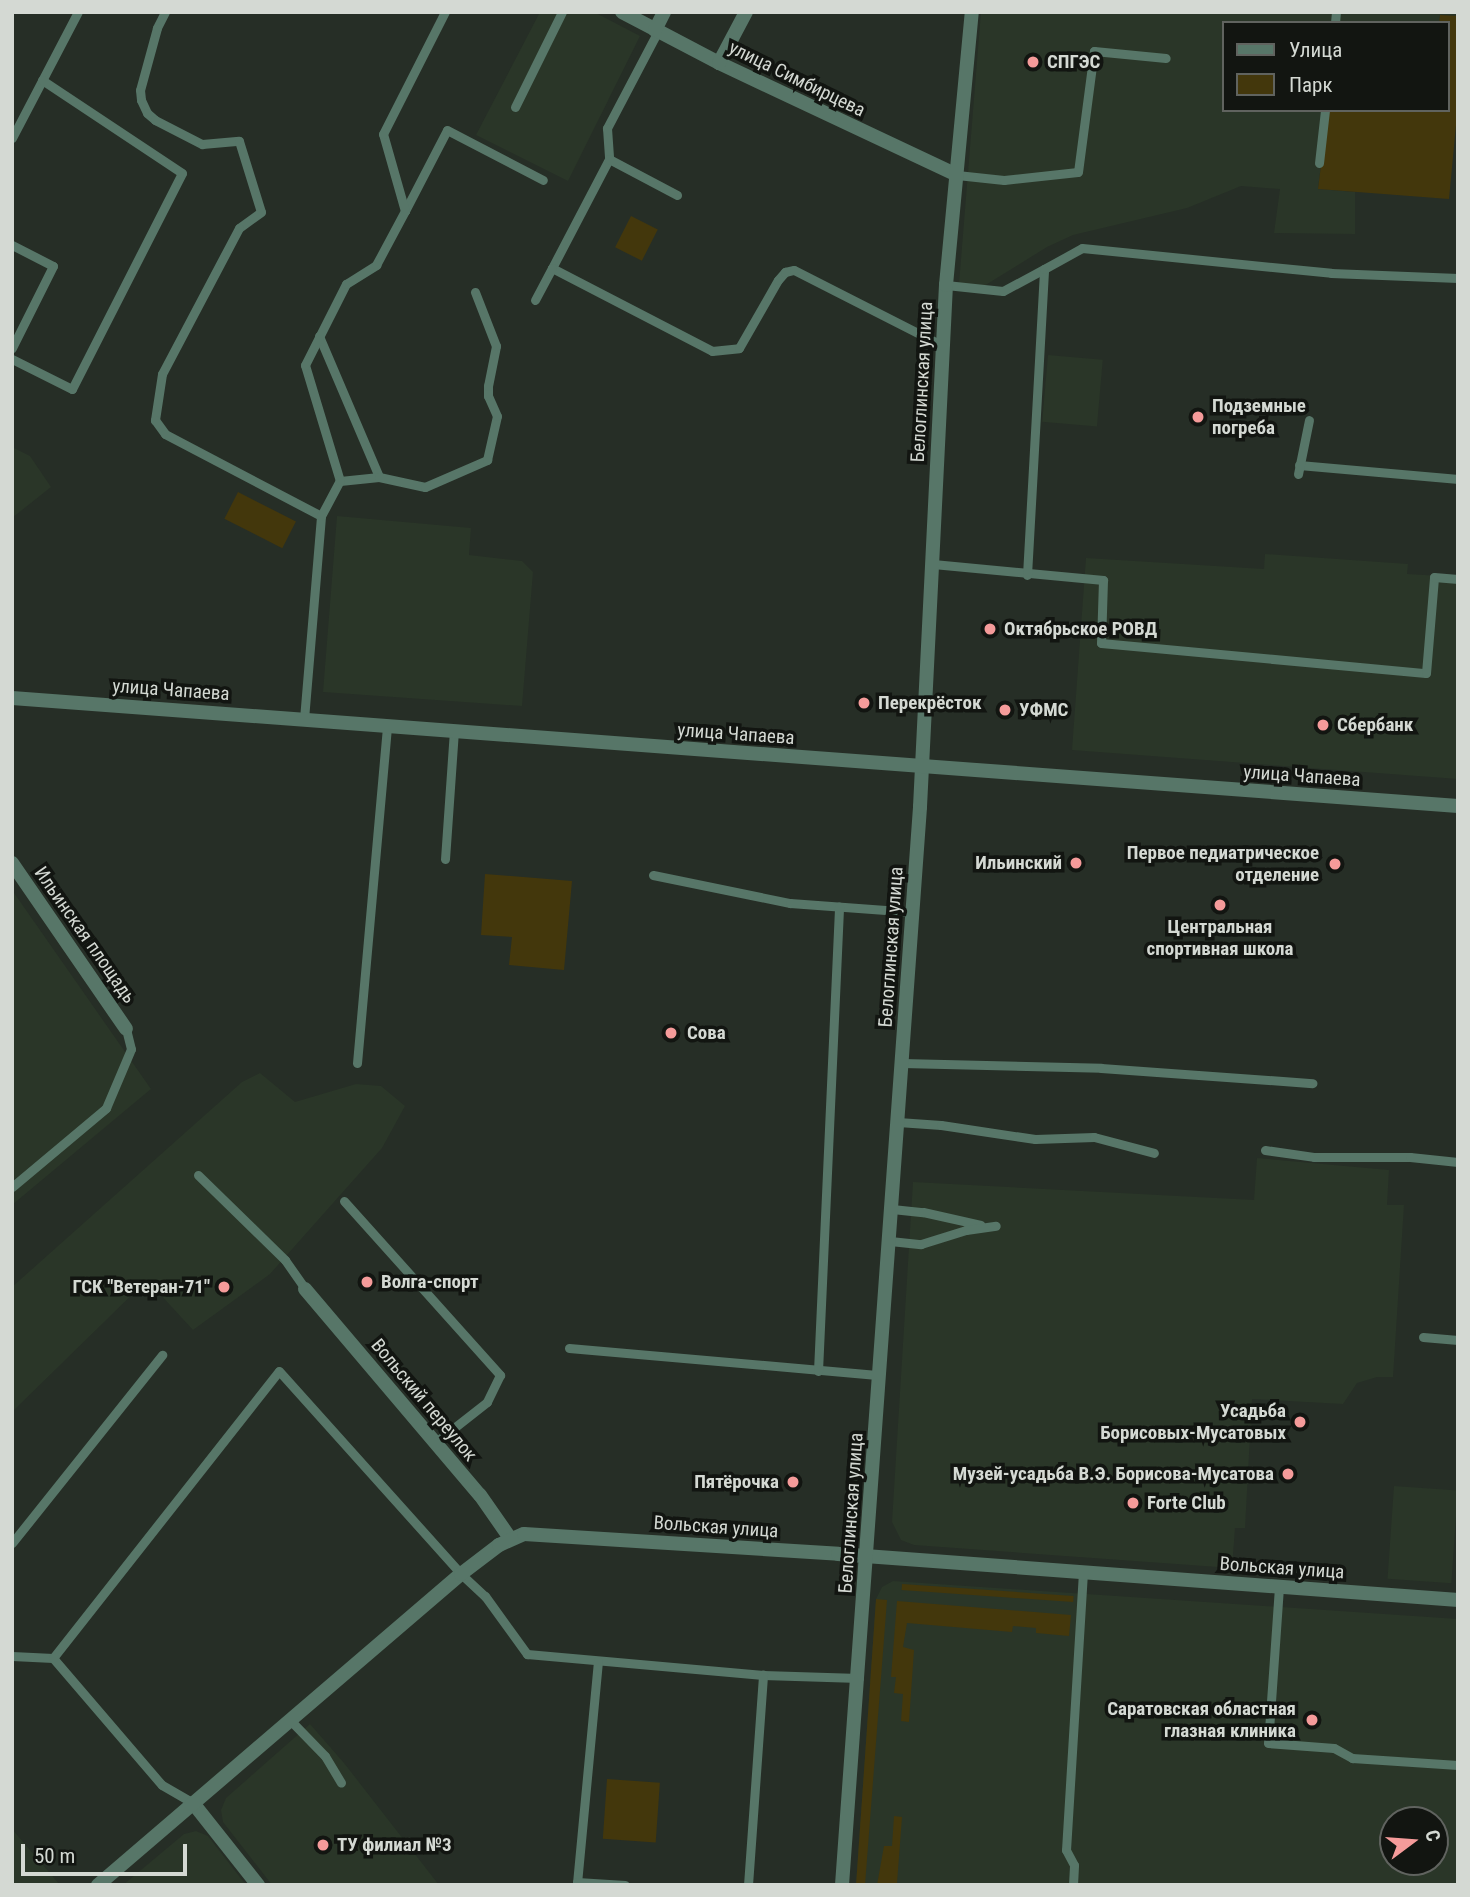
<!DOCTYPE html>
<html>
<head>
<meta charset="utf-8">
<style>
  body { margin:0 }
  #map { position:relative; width:1470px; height:1897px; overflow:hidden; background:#262e26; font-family:"Roboto Condensed",sans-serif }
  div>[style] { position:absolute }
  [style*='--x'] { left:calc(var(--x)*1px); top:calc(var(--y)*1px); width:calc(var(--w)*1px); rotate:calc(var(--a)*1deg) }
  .built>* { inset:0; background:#2a3628; transform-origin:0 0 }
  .green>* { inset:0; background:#43370c; transform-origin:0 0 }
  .service>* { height:9px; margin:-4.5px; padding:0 4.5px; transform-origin:4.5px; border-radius:4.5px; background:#577668 }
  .minor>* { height:14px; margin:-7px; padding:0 7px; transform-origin:7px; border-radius:7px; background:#577668 }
  .tertiary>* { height:14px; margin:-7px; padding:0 7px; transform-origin:7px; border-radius:7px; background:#577668 }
  .dots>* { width:19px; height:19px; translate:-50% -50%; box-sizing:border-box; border:4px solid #121511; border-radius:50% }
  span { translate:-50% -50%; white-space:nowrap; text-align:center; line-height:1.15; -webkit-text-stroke:7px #121511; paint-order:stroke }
  .poi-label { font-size:19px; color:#d4d9d3; font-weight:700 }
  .left { translate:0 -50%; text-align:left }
  .right { translate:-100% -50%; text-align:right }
  .street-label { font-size:19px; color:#d4d9d3 }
  .frame { position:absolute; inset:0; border:14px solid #d4d9d3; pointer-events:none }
  .legend { position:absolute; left:1222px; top:21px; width:228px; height:91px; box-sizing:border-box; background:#121511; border:2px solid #60635f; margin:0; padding:9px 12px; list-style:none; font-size:21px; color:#d4d9d3 }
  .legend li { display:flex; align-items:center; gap:14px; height:35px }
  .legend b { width:35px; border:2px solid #60635f }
  .north { position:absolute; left:1379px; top:1806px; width:70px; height:70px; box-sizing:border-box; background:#121511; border:2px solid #60635f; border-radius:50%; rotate:74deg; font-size:19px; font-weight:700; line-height:28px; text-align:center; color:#d4d9d3 }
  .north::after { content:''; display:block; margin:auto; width:24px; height:32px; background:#f59b9a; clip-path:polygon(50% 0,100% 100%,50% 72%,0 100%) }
  .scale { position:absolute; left:21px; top:1844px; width:166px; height:32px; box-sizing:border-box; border:4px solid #d4d9d3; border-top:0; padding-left:9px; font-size:21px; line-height:24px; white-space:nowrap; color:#d4d9d3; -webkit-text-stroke:5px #121511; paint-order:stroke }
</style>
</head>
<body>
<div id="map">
  <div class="built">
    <i style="clip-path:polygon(540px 12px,594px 12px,640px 36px,568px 181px,476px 135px)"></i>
    <i style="clip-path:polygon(981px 12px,1458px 12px,1458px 16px,1440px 15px,1439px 23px,1223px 23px,1223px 110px,1328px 110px,1318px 189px,1355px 192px,1355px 234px,1274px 233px,1280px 189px,1241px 186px,1187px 208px,1073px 235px,1047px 247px,984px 286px,959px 284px)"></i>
    <i style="left:1048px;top:355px;width:55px;height:67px;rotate:5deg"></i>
    <i style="clip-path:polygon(12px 447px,30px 456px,51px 487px,12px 518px)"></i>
    <i style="clip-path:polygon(337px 516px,471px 528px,469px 555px,522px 561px,533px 572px,522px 706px,323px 692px)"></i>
    <i style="clip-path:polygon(1265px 554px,1408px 564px,1407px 574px,1458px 577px,1458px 779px,1072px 750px,1086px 558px,1264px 569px)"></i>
    <i style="clip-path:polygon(12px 890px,151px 1089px,12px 1205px)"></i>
    <i style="clip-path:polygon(260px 1073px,295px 1102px,356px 1084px,381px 1086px,405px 1106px,382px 1148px,270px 1274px,193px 1330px,147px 1280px,12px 1412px,12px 1287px,242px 1082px)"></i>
    <i style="clip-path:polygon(1257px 1158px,1389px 1170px,1387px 1205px,1404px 1205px,1393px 1377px,1377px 1377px,1357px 1383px,1343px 1404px,1252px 1399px,1245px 1528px,1235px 1528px,1232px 1568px,914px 1545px,901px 1540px,892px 1522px,913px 1182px,1254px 1200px)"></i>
    <i style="left:1394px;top:1486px;width:64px;height:93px;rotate:4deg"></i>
    <i style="clip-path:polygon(evenodd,893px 1581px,1458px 1619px,1458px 1885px,856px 1885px,876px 1599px,882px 1587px,893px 1581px,1393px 1820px,1435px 1820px,1435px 1862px,1393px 1862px,1393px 1820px)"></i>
    <i style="clip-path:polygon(310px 1724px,344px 1763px,439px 1885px,272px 1885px,223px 1822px,221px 1810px,226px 1798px)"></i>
    <i style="clip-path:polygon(12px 1829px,60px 1885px,12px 1885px)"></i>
    <i style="clip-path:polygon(196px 1831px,208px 1836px,246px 1885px,123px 1885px,184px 1834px)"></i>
  </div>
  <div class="green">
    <i style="clip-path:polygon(1440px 15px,1458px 16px,1458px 104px,1449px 199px,1318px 189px,1328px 110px,1447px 110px,1447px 23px,1439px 23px)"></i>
    <i style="left:631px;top:216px;width:30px;height:35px;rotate:27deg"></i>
    <i style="left:238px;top:492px;width:65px;height:30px;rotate:27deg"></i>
    <i style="clip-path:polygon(485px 874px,572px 881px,564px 970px,509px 965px,512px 937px,481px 935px)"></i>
    <i style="left:902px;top:1584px;width:172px;height:6px;rotate:4deg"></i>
    <i style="clip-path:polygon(876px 1599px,887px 1600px,865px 1885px,856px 1885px)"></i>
    <i style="clip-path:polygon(897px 1601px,1071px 1615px,1069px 1636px,1036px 1633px,1036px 1628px,1013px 1626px,1012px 1632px,907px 1623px,903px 1647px,914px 1650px,909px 1722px,901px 1721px,903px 1694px,894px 1693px,896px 1677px,891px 1677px)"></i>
    <i style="left:607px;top:1779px;width:53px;height:60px;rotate:4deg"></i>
    <i style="clip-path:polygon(894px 1816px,902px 1817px,897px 1883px,877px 1885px,884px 1846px,892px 1846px)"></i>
  </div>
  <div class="service">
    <i style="--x:165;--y:12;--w:18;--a:117"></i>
    <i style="--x:157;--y:28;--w:64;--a:105.3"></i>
    <i style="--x:140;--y:90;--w:10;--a:84"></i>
    <i style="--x:141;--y:100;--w:14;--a:65"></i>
    <i style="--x:147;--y:113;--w:11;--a:41"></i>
    <i style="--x:155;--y:120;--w:53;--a:27.1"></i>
    <i style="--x:202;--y:144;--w:37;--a:-5"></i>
    <i style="--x:239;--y:141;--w:74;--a:72.8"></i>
    <i style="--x:261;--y:212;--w:27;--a:144"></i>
    <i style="--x:239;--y:228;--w:165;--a:117.8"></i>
    <i style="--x:162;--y:374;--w:47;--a:98.7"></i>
    <i style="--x:155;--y:420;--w:17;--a:54"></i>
    <i style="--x:165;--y:434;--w:176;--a:27.7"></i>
    <i style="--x:1335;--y:23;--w:11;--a:-85"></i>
    <i style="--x:658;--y:31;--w:110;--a:117.7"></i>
    <i style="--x:607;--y:128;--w:31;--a:86"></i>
    <i style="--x:609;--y:159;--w:123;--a:117.6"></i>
    <i style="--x:552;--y:268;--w:180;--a:27.4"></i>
    <i style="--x:712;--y:351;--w:27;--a:-6"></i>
    <i style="--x:739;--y:348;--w:78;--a:-60.2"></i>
    <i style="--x:778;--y:280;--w:11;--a:-49"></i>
    <i style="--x:785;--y:272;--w:9;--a:-13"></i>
    <i style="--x:794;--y:270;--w:167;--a:27"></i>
    <i style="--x:515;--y:107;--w:106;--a:-63.7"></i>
    <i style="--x:12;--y:138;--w:142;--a:-62.4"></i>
    <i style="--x:609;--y:159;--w:77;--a:27.9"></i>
    <i style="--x:1319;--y:163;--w:53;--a:-83.5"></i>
    <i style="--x:957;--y:175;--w:47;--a:6.1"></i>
    <i style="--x:1004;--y:180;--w:74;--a:-6.2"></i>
    <i style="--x:1078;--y:172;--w:122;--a:-82.5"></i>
    <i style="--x:1094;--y:51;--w:72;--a:5.6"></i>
    <i style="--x:405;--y:211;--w:91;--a:-62.6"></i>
    <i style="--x:447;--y:130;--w:108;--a:27.5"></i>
    <i style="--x:12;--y:245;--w:46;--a:27.1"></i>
    <i style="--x:53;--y:266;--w:92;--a:116.6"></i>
    <i style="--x:946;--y:285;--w:57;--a:6"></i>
    <i style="--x:1003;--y:291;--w:47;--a:-28.2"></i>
    <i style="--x:535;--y:300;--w:36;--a:-62"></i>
    <i style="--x:319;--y:336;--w:153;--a:66.9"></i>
    <i style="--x:12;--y:359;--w:67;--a:26.6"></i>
    <i style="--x:72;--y:389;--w:242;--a:-63"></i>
    <i style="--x:182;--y:173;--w:168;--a:-146.4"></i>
    <i style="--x:1299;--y:465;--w:160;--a:5"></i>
    <i style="--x:1298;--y:474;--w:55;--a:-78.5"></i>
    <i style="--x:340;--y:481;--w:39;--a:-6"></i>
    <i style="--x:379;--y:477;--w:47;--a:12.3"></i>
    <i style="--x:425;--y:487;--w:68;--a:-23.5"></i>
    <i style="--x:487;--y:460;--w:45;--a:-77.2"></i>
    <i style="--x:497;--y:416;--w:22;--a:-114"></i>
    <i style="--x:488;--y:396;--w:10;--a:-90"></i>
    <i style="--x:488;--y:386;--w:41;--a:-78.7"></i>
    <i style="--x:496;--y:346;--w:58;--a:-111.3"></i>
    <i style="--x:933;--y:564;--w:171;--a:5.4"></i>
    <i style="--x:1103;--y:580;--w:63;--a:91.8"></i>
    <i style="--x:1101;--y:643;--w:326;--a:5.3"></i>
    <i style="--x:1426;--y:673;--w:96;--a:-85.2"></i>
    <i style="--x:1434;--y:577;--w:24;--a:5"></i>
    <i style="--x:1027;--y:575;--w:306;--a:-86.8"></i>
    <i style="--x:1044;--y:269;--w:43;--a:-28.9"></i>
    <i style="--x:1082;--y:248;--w:250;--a:5.7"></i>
    <i style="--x:1331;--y:273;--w:127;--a:2.3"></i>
    <i style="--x:304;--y:719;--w:204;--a:-85.2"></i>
    <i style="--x:321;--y:516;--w:40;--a:-62"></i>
    <i style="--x:340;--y:481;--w:121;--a:-106.8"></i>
    <i style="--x:305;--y:365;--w:91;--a:-63.2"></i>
    <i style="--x:346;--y:284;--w:36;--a:-32"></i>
    <i style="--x:376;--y:265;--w:61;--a:-61.8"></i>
    <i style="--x:405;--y:211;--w:80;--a:-105.9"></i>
    <i style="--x:383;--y:134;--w:137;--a:-63.1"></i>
    <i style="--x:445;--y:859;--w:128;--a:-86"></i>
    <i style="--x:653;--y:875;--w:140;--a:11.6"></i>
    <i style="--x:790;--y:903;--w:123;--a:4.2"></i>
    <i style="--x:357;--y:1063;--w:338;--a:-84.9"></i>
    <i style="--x:902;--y:1063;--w:199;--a:1.4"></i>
    <i style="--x:1101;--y:1068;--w:212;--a:4.1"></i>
    <i style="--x:898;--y:1122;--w:43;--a:4"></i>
    <i style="--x:941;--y:1125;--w:95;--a:8.5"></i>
    <i style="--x:1035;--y:1139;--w:59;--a:-1.9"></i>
    <i style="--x:1094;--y:1137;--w:62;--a:14.9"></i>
    <i style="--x:1265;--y:1150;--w:49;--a:8.1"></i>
    <i style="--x:1314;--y:1157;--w:96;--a:0"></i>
    <i style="--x:1410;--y:1157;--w:48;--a:5.9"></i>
    <i style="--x:198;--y:1175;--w:122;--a:44.3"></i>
    <i style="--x:285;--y:1260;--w:35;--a:55"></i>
    <i style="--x:12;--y:1187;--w:123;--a:-40"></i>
    <i style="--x:106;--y:1108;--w:64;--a:-67"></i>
    <i style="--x:131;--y:1049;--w:21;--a:-104"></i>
    <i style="--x:344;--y:1201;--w:234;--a:48.1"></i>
    <i style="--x:500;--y:1375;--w:30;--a:116"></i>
    <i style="--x:487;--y:1402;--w:65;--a:141.9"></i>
    <i style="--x:892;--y:1209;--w:31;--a:6"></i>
    <i style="--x:923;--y:1212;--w:59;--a:12.6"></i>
    <i style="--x:890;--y:1241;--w:31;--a:6"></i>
    <i style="--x:921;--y:1244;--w:47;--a:-17.3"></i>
    <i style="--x:966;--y:1230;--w:30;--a:-8"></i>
    <i style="--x:1423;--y:1337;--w:35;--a:5"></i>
    <i style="--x:569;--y:1348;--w:312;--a:5"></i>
    <i style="--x:818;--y:1371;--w:465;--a:-87.4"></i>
    <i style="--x:12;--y:1543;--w:241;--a:-51.4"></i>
    <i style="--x:1279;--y:1587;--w:156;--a:94"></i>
    <i style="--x:1268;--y:1743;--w:66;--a:4.3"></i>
    <i style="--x:1334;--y:1748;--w:21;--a:29"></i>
    <i style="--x:1352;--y:1758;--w:106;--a:3.8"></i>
    <i style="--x:12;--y:1656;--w:41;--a:2.8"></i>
    <i style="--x:53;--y:1658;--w:167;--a:49.4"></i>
    <i style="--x:162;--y:1785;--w:36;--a:30"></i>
    <i style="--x:53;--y:1658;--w:365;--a:-51.8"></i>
    <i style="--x:279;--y:1371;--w:273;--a:48.1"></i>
    <i style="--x:461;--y:1574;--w:33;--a:43"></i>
    <i style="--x:485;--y:1596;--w:72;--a:54.1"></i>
    <i style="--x:527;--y:1654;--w:237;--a:5.1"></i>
    <i style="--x:763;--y:1675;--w:96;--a:1.8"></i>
    <i style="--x:598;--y:1661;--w:222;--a:95.4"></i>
    <i style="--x:577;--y:1882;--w:48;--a:3.6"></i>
    <i style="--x:290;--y:1720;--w:50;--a:45.8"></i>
    <i style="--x:325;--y:1756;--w:31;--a:59"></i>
    <i style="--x:748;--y:1885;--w:211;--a:-85.9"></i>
    <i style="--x:1073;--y:1885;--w:20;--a:-87"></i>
    <i style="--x:1074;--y:1865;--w:17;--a:-118"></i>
    <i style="--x:1066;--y:1850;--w:278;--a:-86.5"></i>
  </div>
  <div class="minor">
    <i style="--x:622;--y:12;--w:110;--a:27.7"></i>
    <i style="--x:719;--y:63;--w:263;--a:25.2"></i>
    <i style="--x:655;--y:30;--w:20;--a:-63"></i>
    <i style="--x:719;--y:63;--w:58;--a:-62.1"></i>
    <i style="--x:12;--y:863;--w:201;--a:55.5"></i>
    <i style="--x:305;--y:1289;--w:270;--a:49.7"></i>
    <i style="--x:480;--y:1495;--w:52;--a:55.1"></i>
    <i style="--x:193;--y:1803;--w:105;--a:51.6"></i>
    <i style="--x:98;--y:1885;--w:478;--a:-40.6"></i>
    <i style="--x:461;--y:1574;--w:48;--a:-37.3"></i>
    <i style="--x:499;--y:1545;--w:27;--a:-24"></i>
    <i style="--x:524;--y:1534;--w:315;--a:3.6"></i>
    <i style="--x:838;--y:1554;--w:622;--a:4.24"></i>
    <i style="--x:842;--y:1885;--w:1081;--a:-85.86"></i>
    <i style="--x:920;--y:807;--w:523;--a:-87.15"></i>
    <i style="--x:946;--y:285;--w:274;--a:-84.6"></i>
  </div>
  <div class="tertiary">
    <i style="--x:12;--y:698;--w:1450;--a:4.27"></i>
  </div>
  <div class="dots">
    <i style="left:1033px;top:62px;background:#f59b9a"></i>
    <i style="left:1198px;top:417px;background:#f59b9a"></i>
    <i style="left:990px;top:629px;background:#f59b9a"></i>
    <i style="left:864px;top:703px;background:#f59b9a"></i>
    <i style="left:1005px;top:710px;background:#f59b9a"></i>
    <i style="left:1323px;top:725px;background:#f59b9a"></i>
    <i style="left:1076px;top:863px;background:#f59b9a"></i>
    <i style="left:1335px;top:864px;background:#f59b9a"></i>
    <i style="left:1220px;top:905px;background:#f59b9a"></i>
    <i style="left:671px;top:1033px;background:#f59b9a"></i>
    <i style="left:367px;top:1282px;background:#f59b9a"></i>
    <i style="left:224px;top:1287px;background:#f59b9a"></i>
    <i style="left:1300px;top:1422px;background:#f59b9a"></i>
    <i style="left:1288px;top:1474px;background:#f59b9a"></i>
    <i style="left:793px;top:1482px;background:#f59b9a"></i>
    <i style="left:1133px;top:1503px;background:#f59b9a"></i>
    <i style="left:1312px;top:1720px;background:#f59b9a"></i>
    <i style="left:323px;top:1845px;background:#f59b9a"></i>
  </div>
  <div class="poi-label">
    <span class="left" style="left:1047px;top:62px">СПГЭС</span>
    <span class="left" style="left:1212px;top:417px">Подземные<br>погреба</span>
    <span class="left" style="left:1004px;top:629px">Октябрьское РОВД</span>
    <span class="left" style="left:878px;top:703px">Перекрёсток</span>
    <span class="left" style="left:1019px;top:710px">УФМС</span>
    <span class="left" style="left:1337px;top:725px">Сбербанк</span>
    <span class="right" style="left:1319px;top:864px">Первое педиатрическое<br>отделение</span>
    <span class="right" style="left:1062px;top:863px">Ильинский</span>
    <span style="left:1220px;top:938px">Центральная<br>спортивная школа</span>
    <span class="left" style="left:687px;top:1033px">Сова</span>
    <span class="left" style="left:381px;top:1282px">Волга-спорт</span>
    <span class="right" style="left:210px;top:1287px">ГСК "Ветеран-71"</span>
    <span class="right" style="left:1286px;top:1422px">Усадьба<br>Борисовых-Мусатовых</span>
    <span class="right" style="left:1274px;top:1474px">Музей-усадьба В.Э. Борисова-Мусатова</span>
    <span class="right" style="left:779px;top:1482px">Пятёрочка</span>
    <span class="left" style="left:1147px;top:1503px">Forte Club</span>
    <span class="right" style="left:1296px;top:1720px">Саратовская областная<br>глазная клиника</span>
    <span class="left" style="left:337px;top:1845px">ТУ филиал №3</span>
  </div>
  <div class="street-label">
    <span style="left:797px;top:79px;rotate:26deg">улица Симбирцева</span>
    <span style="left:922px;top:382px;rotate:-87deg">Белоглинская улица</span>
    <span style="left:171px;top:690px;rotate:4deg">улица Чапаева</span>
    <span style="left:736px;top:734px;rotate:4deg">улица Чапаева</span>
    <span style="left:1302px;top:776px;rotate:4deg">улица Чапаева</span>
    <span style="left:85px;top:935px;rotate:55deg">Ильинская площадь</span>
    <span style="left:891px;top:947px;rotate:-86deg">Белоглинская улица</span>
    <span style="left:424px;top:1400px;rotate:50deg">Вольский переулок</span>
    <span style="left:851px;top:1513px;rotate:-86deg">Белоглинская улица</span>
    <span style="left:716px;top:1527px;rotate:4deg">Вольская улица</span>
    <span style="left:1282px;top:1568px;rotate:4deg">Вольская улица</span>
  </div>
  <div class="frame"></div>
  <ul class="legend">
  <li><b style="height:9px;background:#577668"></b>Улица</li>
  <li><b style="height:19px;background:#43370c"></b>Парк</li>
  </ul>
  <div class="north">С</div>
  <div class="scale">50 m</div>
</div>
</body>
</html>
